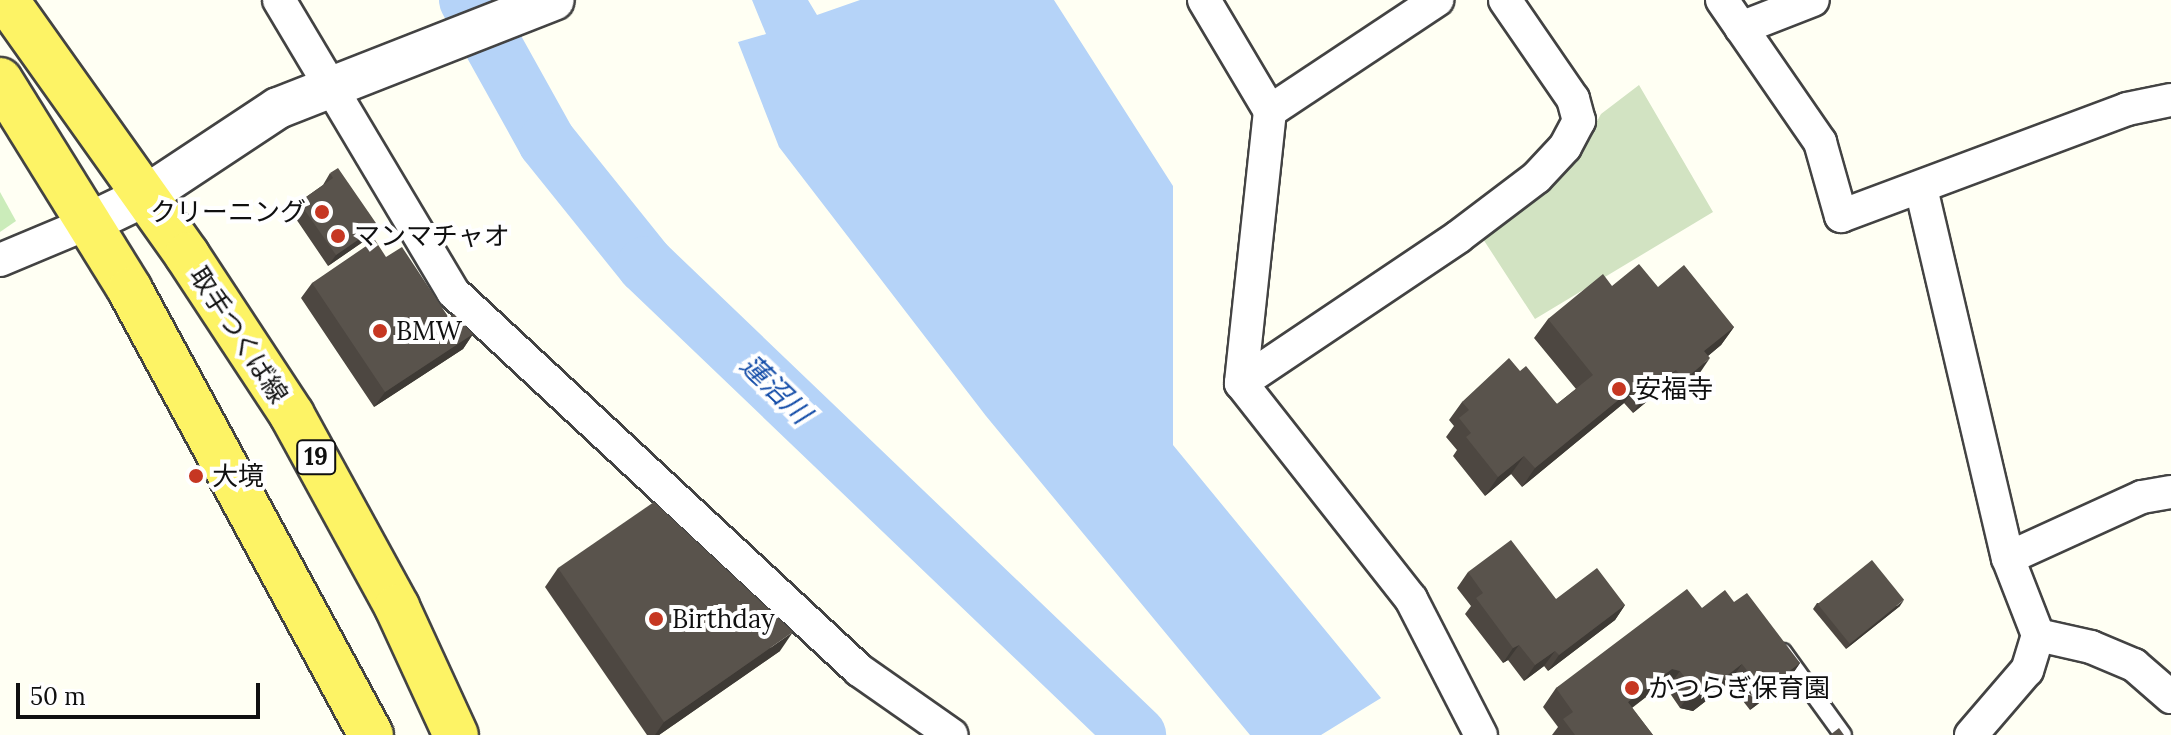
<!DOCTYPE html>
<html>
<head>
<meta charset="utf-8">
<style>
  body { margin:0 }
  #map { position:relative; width:2171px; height:735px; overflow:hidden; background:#fffff3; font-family:Lora,"Noto Sans JP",serif }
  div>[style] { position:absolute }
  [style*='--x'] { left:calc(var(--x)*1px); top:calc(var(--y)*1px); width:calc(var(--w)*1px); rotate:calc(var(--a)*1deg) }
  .green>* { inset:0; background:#cbecba }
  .cemetery>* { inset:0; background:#d2e3c2 }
  .water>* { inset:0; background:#b5d3f8 }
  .river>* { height:58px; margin:-29px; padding:0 29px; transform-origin:29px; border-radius:29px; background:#b5d3f8 }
  .roads { filter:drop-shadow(2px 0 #434343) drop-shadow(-2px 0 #434343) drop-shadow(0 2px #434343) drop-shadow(0 -2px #434343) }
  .service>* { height:16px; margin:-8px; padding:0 8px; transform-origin:8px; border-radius:8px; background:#fff }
  .minor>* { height:32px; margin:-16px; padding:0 16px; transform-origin:16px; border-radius:16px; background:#fff }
  .tertiary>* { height:40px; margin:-20px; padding:0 20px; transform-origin:20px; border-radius:20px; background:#fff }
  .primary>* { height:44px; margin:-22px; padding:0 22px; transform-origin:22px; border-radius:22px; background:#fdf365 }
  .wall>* { inset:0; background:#4d4741 }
  .shaded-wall>* { inset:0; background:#3e3a35 }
  .building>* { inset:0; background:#59534c; transform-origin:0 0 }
  .dots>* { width:22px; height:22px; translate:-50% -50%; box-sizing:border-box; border:4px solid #fff; border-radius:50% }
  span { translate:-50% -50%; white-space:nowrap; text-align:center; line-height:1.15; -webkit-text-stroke:8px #fff; paint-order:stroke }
  .shield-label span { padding:2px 6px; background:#fff; border:2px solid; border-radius:6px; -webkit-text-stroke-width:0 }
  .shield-label { font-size:24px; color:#101010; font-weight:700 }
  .poi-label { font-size:26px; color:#101010 }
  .right { translate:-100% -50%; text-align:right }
  .left { translate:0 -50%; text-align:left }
  .street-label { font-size:26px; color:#101010 }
  .water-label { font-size:28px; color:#134ca8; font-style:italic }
  .scale { position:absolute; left:16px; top:683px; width:244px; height:36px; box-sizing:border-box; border:4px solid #101010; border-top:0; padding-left:10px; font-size:24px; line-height:28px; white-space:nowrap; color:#101010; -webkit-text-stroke:6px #fff; paint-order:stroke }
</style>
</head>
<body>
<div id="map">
  <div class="green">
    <i style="clip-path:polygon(0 192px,16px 221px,0 232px)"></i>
  </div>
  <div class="cemetery">
    <i style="clip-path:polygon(1639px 85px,1713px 212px,1535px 319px,1483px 239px,1553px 186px,1573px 165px,1601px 114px)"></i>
  </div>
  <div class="water">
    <i style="clip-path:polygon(752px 0,808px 0,817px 15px,860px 0,1054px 0,1173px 186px,1173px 445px,1381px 698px,1321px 735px,1250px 735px,986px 416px,779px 147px,738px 42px,766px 34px)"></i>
  </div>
  <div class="river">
    <i style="--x:468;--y:0;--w:162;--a:60.9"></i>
    <i style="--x:547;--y:142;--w:158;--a:51.2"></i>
    <i style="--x:646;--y:265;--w:680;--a:43.75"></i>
  </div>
  <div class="roads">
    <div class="service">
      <i style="--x:1783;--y:652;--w:102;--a:54.1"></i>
    </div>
    <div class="minor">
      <i style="--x:279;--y:0;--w:340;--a:59.2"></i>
      <i style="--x:453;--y:292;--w:555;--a:42.95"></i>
      <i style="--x:859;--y:670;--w:113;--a:35"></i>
      <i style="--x:1204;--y:0;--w:129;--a:59.3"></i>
      <i style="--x:1270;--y:111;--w:274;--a:96.1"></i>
      <i style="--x:1241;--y:383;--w:275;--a:51.8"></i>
      <i style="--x:1411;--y:599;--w:153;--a:62.8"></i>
      <i style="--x:1722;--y:0;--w:173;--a:55.4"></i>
      <i style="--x:1820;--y:142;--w:77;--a:74.2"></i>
      <i style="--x:1841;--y:216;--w:305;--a:-20.5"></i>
      <i style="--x:2127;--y:109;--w:45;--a:-11.6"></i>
      <i style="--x:1741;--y:28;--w:77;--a:-21.3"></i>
      <i style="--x:1270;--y:111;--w:201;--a:-33.6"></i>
      <i style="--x:1921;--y:188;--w:380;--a:76.8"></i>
      <i style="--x:2008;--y:558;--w:83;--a:68.7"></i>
      <i style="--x:2038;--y:635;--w:37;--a:107"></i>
      <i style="--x:2027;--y:670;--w:86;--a:130.7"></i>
      <i style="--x:0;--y:260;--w:99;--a:-22.7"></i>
      <i style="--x:1241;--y:383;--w:262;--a:-33.9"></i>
      <i style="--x:1458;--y:237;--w:99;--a:-37.2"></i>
      <i style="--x:1537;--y:177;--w:41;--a:-47"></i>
      <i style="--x:1565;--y:147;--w:30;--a:-62"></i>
      <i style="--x:1579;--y:121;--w:23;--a:-105"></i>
      <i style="--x:1573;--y:99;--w:120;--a:-124.5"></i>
      <i style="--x:2008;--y:558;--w:147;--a:-24.5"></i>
      <i style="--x:2142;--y:497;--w:29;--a:-10"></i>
      <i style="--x:2038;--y:635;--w:54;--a:12.8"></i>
      <i style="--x:2091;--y:647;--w:47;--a:22.7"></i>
      <i style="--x:2134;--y:665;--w:49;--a:40.9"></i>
    </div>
    <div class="tertiary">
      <i style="--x:91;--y:222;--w:60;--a:-25.7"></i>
      <i style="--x:145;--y:196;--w:159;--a:-33.5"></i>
      <i style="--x:278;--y:108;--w:296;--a:-21.4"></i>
    </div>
    <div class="primary">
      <i style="--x:6;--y:0;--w:313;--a:54.6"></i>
      <i style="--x:187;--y:255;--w:191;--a:56.7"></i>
      <i style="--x:292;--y:415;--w:219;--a:61.3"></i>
      <i style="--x:397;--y:607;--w:141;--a:65.3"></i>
      <i style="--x:0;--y:80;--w:247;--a:58.2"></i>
      <i style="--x:130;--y:290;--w:506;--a:61.56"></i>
    </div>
  </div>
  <div class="wall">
    <i style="clip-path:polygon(330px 173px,378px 226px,370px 237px,328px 266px,292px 213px,299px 202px,323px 185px)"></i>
    <i style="clip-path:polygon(386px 257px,449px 318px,473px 334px,463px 349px,374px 407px,301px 298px,312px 283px)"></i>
    <i style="clip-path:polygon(1612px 286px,1658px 287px,1734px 327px,1721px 345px,1708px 356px,1697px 377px,1671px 399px,1662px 389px,1633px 413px,1624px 403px,1522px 487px,1511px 474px,1485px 496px,1453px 456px,1457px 450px,1446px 437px,1454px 426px,1449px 420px,1462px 402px,1520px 371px,1557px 404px,1576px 389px,1534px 338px,1548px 319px)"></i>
    <i style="clip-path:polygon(558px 568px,780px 651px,659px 735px,647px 735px,545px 587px)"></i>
    <i style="clip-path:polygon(1468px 572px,1556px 599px,1625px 605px,1615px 620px,1548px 671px,1544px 666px,1524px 681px,1508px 660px,1503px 663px,1465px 614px,1471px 606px,1457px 588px)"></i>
    <i style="clip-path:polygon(1734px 602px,1800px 663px,1787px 682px,1750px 710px,1729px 683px,1693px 711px,1680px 708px,1667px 689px,1659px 687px,1632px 708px,1653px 735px,1552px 735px,1558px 727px,1543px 707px,1556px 688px,1702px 608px)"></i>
    <i style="clip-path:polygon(1817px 603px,1900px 606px,1846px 649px,1813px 609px)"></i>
  </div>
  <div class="shaded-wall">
    <i style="clip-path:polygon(378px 226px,370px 237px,328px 266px,336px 255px)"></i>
    <i style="clip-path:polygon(1734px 327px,1721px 345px,1691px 370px,1704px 351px)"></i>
    <i style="clip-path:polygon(473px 334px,463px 349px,374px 407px,385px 392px)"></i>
    <i style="clip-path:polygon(1710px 358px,1697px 377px,1671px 399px,1684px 380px)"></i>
    <i style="clip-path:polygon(1676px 370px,1662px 389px,1633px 413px,1646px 394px)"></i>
    <i style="clip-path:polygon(1638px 384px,1624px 403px,1522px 487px,1535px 468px)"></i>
    <i style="clip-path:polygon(1524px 456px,1511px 474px,1485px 496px,1498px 477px)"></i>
    <i style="clip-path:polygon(1904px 600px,1900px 606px,1846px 649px,1850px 644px)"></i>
    <i style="clip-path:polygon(1625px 605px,1615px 620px,1548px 671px,1559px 655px)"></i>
    <i style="clip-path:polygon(793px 632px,780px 651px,659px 735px,655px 735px,664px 722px)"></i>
    <i style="clip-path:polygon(1519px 645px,1508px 660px,1503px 663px,1513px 648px)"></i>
    <i style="clip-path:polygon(1555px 651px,1544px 666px,1524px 681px,1535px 665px)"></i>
    <i style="clip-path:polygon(1800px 663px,1787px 682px,1750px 710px,1763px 691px)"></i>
    <i style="clip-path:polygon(1742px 664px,1729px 683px,1693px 711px,1680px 708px,1693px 689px)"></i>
    <i style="clip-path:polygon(1672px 669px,1680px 671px,1667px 689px,1659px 687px,1615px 720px,1628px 702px)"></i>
  </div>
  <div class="building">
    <i style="clip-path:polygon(338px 168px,378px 226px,336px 255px,299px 202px,333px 178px,330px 173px)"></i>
    <i style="clip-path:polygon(375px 240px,386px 257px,402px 247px,449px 318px,454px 314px,473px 334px,385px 392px,312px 283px)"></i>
    <i style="clip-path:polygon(1639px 264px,1658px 287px,1684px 265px,1734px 327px,1704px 351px,1710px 358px,1684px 380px,1676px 370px,1646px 394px,1638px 384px,1535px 468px,1524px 456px,1498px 477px,1466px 437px,1471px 433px,1459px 418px,1469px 410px,1462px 402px,1509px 358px,1520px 371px,1526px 366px,1557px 404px,1593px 375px,1548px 319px,1603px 274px,1612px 286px)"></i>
    <i style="clip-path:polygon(654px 502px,793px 632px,664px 722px,558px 568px)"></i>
    <i style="clip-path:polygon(1511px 540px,1556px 599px,1597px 568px,1625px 605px,1559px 655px,1555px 651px,1535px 665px,1519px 645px,1513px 648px,1476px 598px,1483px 593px,1468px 572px)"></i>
    <i style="left:1872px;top:560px;width:51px;height:70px;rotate:51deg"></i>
    <i style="clip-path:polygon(1687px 589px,1702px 608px,1725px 590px,1734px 602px,1747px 593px,1800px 663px,1763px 691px,1742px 664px,1706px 692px,1693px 689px,1680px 671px,1672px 669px,1628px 702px,1653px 735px,1575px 735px,1563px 719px,1573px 712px,1556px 688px)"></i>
    <i style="clip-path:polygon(1839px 728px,1844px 735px,1830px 735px)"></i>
  </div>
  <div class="dots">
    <i style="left:322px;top:212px;background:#c63722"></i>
    <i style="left:338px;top:236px;background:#c63722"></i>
    <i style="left:380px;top:331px;background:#c63722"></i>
    <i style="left:1619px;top:389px;background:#c63722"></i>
    <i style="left:196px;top:476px;background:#c63722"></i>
    <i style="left:656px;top:619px;background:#c63722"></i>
    <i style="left:1632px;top:688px;background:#c63722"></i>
  </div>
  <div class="shield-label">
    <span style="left:316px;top:457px">19</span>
  </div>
  <div class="poi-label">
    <span class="right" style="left:306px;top:212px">クリーニング</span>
    <span class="left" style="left:354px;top:236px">マンマチャオ</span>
    <span class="left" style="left:396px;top:331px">BMW</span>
    <span class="left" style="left:1635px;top:389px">安福寺</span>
    <span class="left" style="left:212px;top:476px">大境</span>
    <span class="left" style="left:672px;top:619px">Birthday</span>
    <span class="left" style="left:1648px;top:688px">かつらぎ保育園</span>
  </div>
  <div class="street-label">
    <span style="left:239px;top:335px;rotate:57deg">取手つくば線</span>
  </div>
  <div class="water-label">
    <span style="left:776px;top:389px;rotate:44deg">蓮沼川</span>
  </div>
  <div class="scale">50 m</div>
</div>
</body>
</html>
